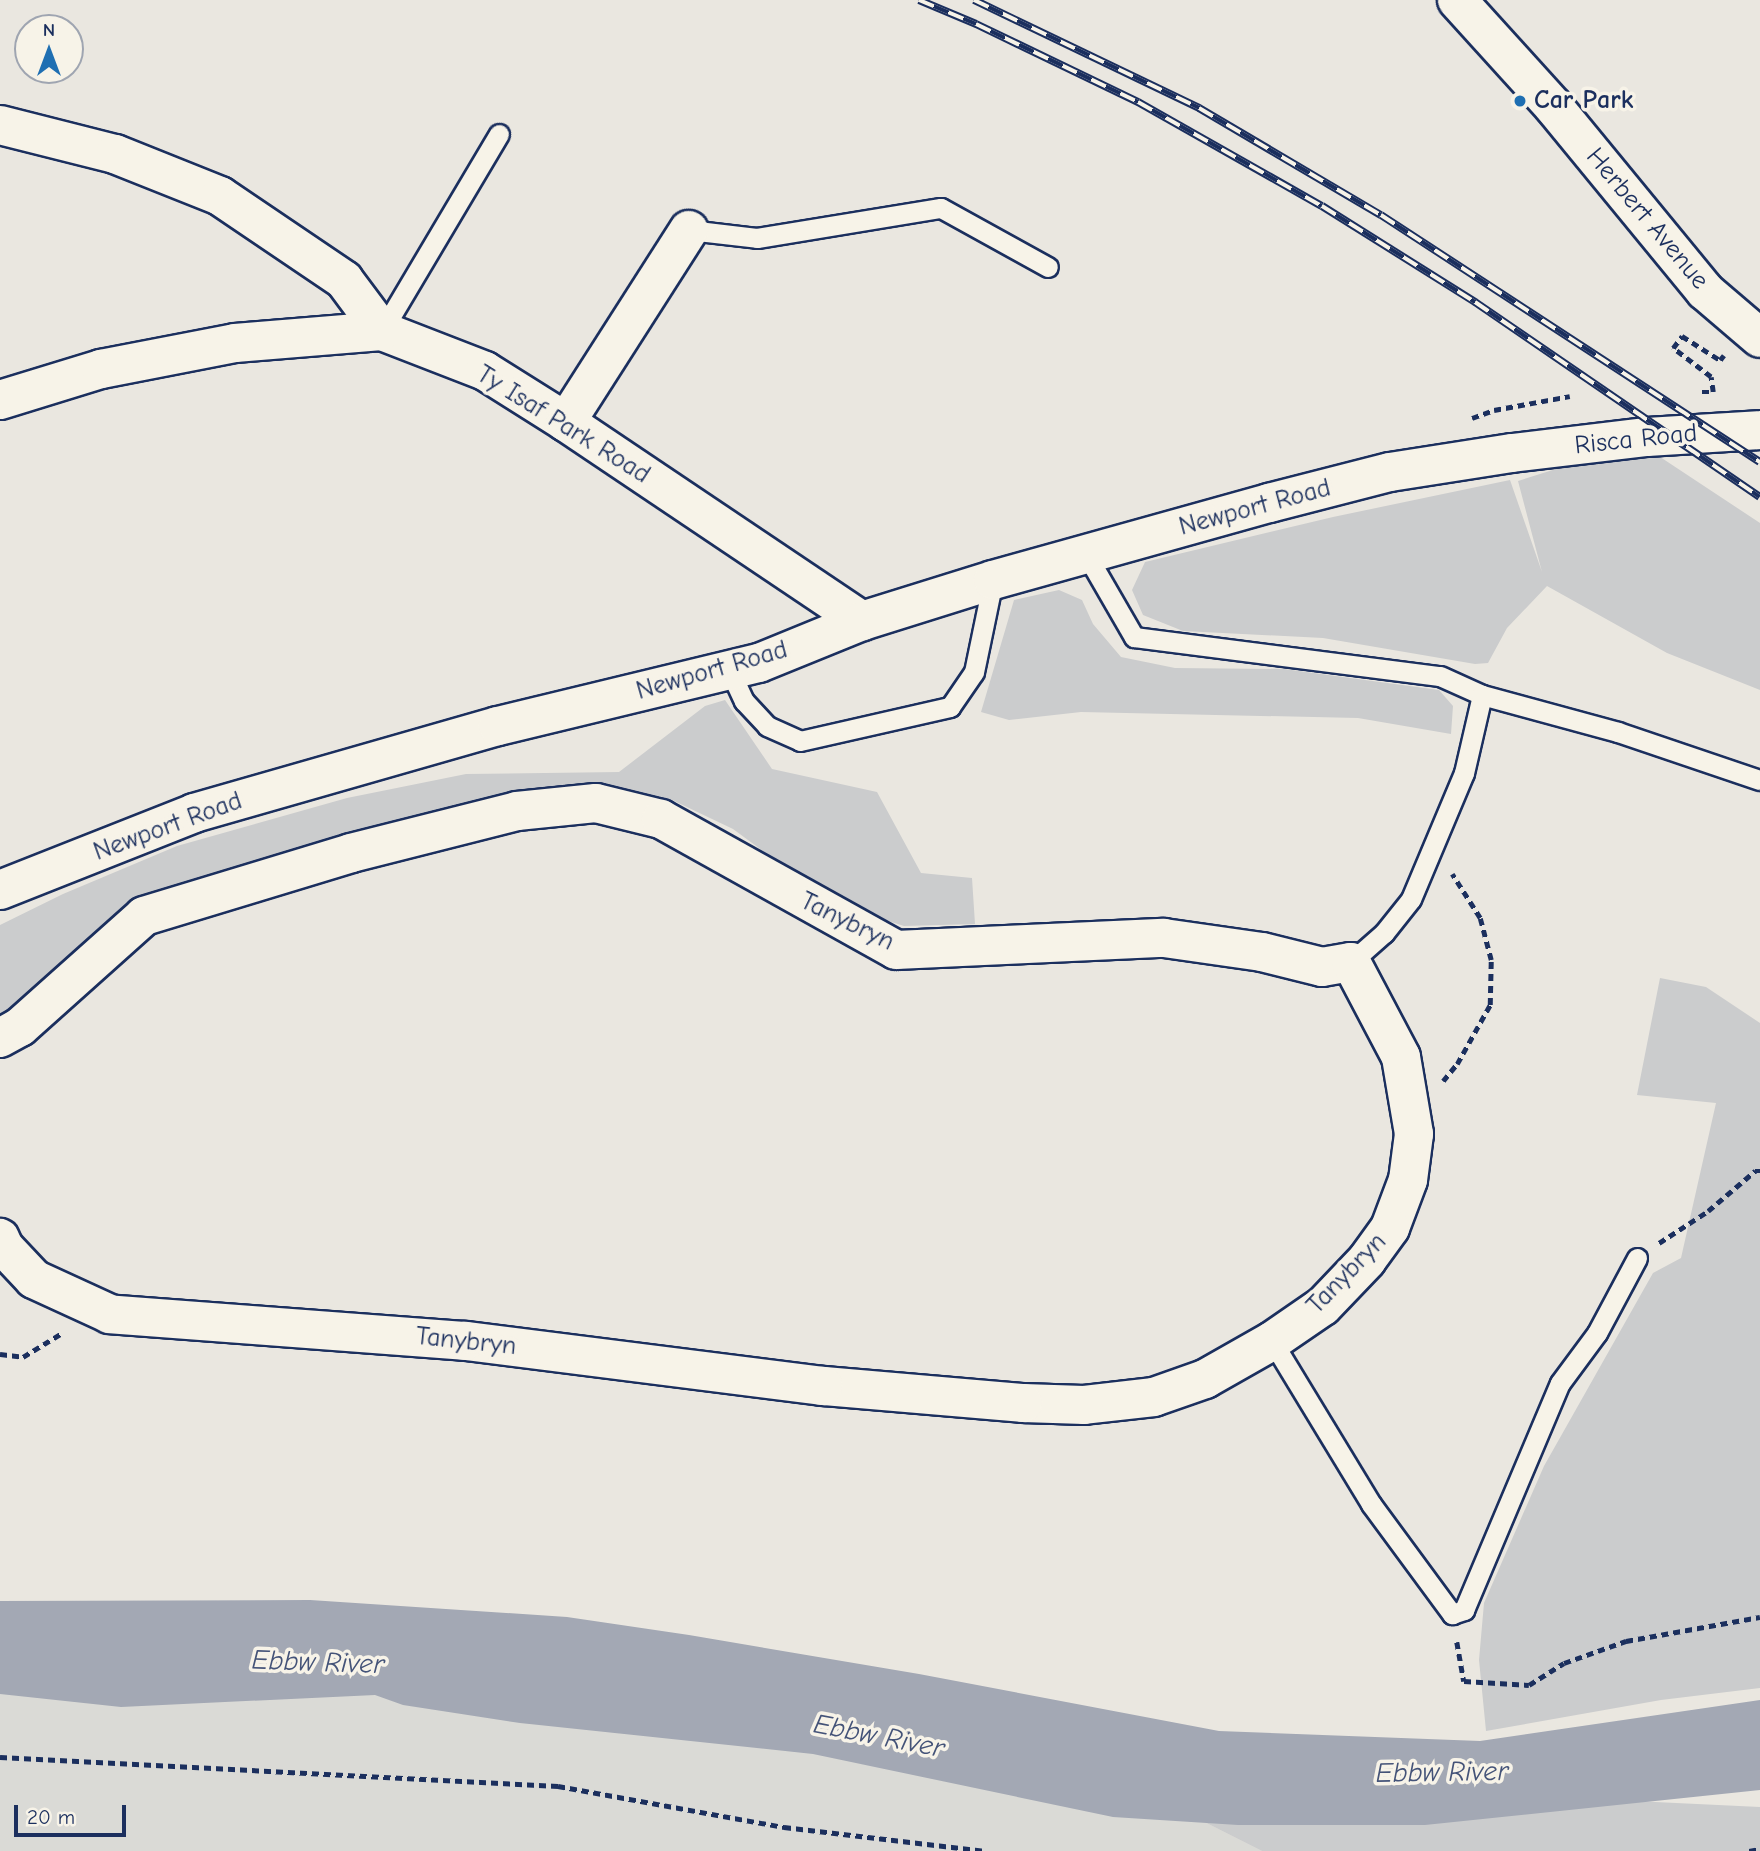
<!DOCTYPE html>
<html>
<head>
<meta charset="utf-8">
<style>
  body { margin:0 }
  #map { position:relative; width:1760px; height:1851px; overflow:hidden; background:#eae7e0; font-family:"Comic Neue",sans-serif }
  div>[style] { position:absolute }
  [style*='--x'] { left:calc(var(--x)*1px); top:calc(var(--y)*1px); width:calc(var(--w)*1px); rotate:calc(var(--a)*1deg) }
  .built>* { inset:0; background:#dadad6 }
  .green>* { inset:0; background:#cbcccd }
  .water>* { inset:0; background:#a3a8b4 }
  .path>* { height:4.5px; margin-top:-2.25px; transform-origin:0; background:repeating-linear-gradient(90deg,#1b2f5e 0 7px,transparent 0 12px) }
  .roads { filter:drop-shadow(2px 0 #1b2f5e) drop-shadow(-2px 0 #1b2f5e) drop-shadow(0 2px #1b2f5e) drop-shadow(0 -2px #1b2f5e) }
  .service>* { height:19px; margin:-9.5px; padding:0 9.5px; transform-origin:9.5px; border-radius:9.5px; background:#f7f3e8 }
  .minor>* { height:38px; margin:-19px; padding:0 19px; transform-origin:19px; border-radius:19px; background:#f7f3e8 }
  .secondary>* { height:38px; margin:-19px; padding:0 19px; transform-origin:19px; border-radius:19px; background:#f7f3e8 }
  .rail>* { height:8px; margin-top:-4px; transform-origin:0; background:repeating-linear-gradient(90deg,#f7f3e8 0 16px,#1b2f5e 0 32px); box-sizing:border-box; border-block:2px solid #1b2f5e }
  .dots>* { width:19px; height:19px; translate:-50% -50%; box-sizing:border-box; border:4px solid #f7f3e8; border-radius:50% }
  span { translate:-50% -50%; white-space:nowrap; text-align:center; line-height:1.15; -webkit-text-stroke:7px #f7f3e8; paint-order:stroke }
  .poi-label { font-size:26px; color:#1b2f5e; font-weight:700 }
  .left { translate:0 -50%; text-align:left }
  .street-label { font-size:26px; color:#1b2f5e }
  .water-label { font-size:28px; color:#445378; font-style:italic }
  .north { position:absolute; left:14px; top:14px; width:70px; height:70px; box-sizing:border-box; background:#f7f3e8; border:2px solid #9fa5b1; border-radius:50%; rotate:0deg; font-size:19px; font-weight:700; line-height:28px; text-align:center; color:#1b2f5e }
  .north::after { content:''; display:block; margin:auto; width:24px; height:32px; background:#1f6fb2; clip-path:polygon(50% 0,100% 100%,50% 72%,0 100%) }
  .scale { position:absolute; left:14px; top:1805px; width:112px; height:32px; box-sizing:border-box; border:4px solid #1b2f5e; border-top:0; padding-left:9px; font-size:21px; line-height:24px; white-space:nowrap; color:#1b2f5e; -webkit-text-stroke:5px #f7f3e8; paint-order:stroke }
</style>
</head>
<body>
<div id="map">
  <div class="built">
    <i style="clip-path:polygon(0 1648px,1113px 1776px,1262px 1851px,0 1851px)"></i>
  </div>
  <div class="green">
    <i style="clip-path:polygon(1639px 443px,1760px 523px,1760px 690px,1667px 653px,1547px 586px,1507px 628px,1488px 663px,1475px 664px,1323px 638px,1183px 631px,1143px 615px,1132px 590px,1145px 562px,1333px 517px,1510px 480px,1542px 572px,1518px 481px)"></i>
    <i style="clip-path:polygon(1059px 590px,1082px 600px,1093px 624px,1121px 657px,1175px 668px,1284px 669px,1439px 690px,1453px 706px,1451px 734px,1358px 718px,1081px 712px,1009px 720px,981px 712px,1014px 600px)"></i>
    <i style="clip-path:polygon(725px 700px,772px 769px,877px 792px,921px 873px,972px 878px,975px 924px,904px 926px,860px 912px,800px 878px,733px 829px,668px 798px,555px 787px,349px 831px,163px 897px,99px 928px,0 1020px,0 925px,63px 894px,177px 846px,347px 798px,466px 774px,619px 772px,705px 706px)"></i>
    <i style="clip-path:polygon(1660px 978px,1706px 987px,1760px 1023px,1760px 1688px,1661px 1700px,1486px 1731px,1479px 1660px,1484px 1603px,1544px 1466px,1653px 1273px,1681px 1258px,1716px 1103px,1637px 1095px)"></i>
    <i style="clip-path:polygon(1113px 1776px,1760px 1807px,1760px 1851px,1262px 1851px)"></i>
  </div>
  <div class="water">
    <i style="clip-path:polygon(310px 1600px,567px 1617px,689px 1635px,919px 1674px,1219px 1731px,1480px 1741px,1760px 1700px,1760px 1790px,1425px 1825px,1238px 1825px,1113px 1817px,813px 1754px,520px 1723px,403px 1705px,375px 1695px,121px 1707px,0 1694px,0 1601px)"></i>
  </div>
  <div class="path">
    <i style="--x:1702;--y:392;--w:11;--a:0"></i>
    <i style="--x:1713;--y:392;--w:15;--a:-98"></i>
    <i style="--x:1711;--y:377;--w:48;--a:-142.7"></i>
    <i style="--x:1673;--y:348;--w:15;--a:-53"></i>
    <i style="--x:1682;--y:336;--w:45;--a:32.3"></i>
    <i style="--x:1720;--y:360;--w:6;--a:-51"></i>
    <i style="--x:1472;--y:418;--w:23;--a:-20"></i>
    <i style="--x:1494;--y:410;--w:77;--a:-10.4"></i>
    <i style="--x:1443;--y:1081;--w:22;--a:-51"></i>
    <i style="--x:1457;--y:1064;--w:68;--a:-60.8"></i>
    <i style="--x:1490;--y:1005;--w:45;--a:-88.7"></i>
    <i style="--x:1491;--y:960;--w:43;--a:-104.7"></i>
    <i style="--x:1480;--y:918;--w:52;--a:-122.5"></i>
    <i style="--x:1659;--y:1243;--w:59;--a:-33.1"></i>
    <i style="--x:1708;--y:1211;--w:62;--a:-40.4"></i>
    <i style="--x:1755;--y:1171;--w:5;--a:0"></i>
    <i style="--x:0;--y:1354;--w:23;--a:7"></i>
    <i style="--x:23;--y:1357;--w:46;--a:-31.6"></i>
    <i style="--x:1457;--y:1642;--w:40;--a:80"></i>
    <i style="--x:1464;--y:1681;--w:65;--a:3.5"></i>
    <i style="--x:1529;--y:1685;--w:41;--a:-32.2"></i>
    <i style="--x:1564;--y:1663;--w:66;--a:-19.5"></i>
    <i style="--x:1626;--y:1641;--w:136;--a:-10.2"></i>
    <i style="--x:0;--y:1757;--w:559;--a:2.98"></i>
    <i style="--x:558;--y:1786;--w:230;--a:10.3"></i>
    <i style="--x:784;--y:1827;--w:203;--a:6.8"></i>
    <i style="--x:1749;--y:1851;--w:11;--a:-10"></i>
  </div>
  <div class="roads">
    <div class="service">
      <i style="--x:689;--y:230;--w:68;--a:6.7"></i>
      <i style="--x:757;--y:238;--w:186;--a:-9.3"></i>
      <i style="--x:941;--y:208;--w:122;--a:28.9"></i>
      <i style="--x:382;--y:331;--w:229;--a:-59.3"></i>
      <i style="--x:1086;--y:554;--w:96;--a:60"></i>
      <i style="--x:1134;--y:637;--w:308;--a:7.3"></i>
      <i style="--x:1440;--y:676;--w:46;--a:24.3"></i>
      <i style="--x:1482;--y:695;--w:141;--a:15.2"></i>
      <i style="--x:1618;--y:732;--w:150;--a:18.7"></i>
      <i style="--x:730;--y:671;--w:33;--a:65"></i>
      <i style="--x:744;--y:701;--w:34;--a:47"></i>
      <i style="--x:767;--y:726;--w:36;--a:24"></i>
      <i style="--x:800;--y:741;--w:154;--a:-12.8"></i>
      <i style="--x:950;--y:707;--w:42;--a:-55.6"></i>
      <i style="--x:974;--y:672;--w:94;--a:-78.3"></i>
      <i style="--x:1351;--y:962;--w:44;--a:-41.3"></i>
      <i style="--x:1384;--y:933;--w:43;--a:-51.5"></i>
      <i style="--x:1411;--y:899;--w:137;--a:-67.2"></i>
      <i style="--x:1464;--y:773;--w:80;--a:-77"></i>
      <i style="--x:1272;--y:1341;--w:191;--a:58.7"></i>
      <i style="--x:1371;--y:1504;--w:137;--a:53.6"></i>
      <i style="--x:1452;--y:1614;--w:13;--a:-18"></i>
      <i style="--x:1464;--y:1610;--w:246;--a:-67.1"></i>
      <i style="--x:1560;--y:1383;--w:62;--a:-53.5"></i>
      <i style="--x:1597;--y:1333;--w:85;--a:-61.9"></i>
    </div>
    <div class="minor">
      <i style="--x:1457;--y:0;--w:144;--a:47.8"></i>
      <i style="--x:1554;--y:107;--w:238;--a:50.6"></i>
      <i style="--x:1705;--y:291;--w:72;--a:40.5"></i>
      <i style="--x:0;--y:125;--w:119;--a:14.2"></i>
      <i style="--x:115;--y:154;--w:113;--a:21.8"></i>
      <i style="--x:220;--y:196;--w:150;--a:34.1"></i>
      <i style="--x:344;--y:280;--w:64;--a:53.3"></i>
      <i style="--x:382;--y:331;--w:110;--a:21.2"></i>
      <i style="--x:485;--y:371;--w:96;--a:32.2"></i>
      <i style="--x:566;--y:422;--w:357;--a:33.9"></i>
      <i style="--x:0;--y:400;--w:106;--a:-17.1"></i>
      <i style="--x:101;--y:369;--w:136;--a:-11"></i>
      <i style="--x:235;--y:343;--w:147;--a:-4.7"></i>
      <i style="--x:566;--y:422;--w:228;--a:-57.4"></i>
      <i style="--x:0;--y:1038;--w:23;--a:-29"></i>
      <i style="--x:20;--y:1027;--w:166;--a:-41.8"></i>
      <i style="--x:144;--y:916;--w:216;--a:-16.9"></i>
      <i style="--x:351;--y:853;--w:171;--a:-14.2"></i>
      <i style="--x:517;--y:811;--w:79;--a:-5.8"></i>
      <i style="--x:596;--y:803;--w:67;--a:13.8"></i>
      <i style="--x:661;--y:819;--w:269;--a:29.1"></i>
      <i style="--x:896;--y:950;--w:268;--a:-2.6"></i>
      <i style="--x:1164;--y:938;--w:99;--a:8.1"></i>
      <i style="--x:1262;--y:952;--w:62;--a:14"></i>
      <i style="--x:1322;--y:967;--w:29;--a:-10"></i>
      <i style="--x:1351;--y:962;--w:107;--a:62.2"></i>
      <i style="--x:1401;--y:1057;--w:78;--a:80.4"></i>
      <i style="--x:1414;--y:1134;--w:46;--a:97.4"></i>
      <i style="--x:1408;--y:1180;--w:51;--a:110.6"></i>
      <i style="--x:1390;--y:1228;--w:39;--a:126"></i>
      <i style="--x:1367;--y:1260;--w:64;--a:133.7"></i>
      <i style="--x:1323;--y:1306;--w:62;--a:145.5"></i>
      <i style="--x:1272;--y:1341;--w:77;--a:150.4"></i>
      <i style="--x:1205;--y:1379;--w:54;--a:160.6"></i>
      <i style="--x:1154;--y:1397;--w:70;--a:173.5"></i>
      <i style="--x:1084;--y:1405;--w:61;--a:-178.1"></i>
      <i style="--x:1023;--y:1403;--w:201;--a:-175.1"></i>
      <i style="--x:823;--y:1386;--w:361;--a:-172.8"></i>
      <i style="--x:465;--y:1341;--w:356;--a:-175.7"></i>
      <i style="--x:110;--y:1314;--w:84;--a:-155.3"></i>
      <i style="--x:34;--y:1279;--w:44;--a:-133.2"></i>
      <i style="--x:4;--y:1247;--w:10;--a:-114"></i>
    </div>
    <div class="secondary">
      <i style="--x:0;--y:890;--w:209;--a:-21.6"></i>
      <i style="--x:194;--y:813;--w:316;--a:-16"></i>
      <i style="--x:498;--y:726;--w:268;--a:-13.6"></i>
      <i style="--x:759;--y:663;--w:111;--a:-22.2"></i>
      <i style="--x:862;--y:621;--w:137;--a:-17.4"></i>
      <i style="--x:993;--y:580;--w:287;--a:-15.6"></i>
      <i style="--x:1269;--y:503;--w:125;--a:-14.4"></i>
      <i style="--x:1390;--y:472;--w:123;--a:-8.9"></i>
      <i style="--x:1512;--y:453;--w:136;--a:-6.8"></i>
      <i style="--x:1647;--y:437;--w:113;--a:-3.5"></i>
    </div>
  </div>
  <div class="rail">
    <i style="--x:919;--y:0;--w:62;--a:22.8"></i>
    <i style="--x:976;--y:24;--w:180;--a:25.7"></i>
    <i style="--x:1138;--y:102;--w:211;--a:29.5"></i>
    <i style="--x:1322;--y:206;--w:181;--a:32.1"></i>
    <i style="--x:1475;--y:302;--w:345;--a:34.4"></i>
    <i style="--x:974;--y:0;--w:250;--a:25.6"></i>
    <i style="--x:1199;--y:108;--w:211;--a:30.5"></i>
    <i style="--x:1381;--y:215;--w:452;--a:33.1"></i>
  </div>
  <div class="dots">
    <i style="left:1520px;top:101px;background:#1f6fb2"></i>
  </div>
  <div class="poi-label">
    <span class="left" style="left:1534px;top:101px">Car Park</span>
  </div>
  <div class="street-label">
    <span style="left:1647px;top:219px;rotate:50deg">Herbert Avenue</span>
    <span style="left:563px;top:425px;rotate:32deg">Ty Isaf Park Road</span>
    <span style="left:1636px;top:440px;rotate:-6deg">Risca Road</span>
    <span style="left:1255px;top:508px;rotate:-15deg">Newport Road</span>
    <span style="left:712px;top:671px;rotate:-16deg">Newport Road</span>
    <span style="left:168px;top:827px;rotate:-20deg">Newport Road</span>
    <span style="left:847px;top:922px;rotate:26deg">Tanybryn</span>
    <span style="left:1347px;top:1274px;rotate:-46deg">Tanybryn</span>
    <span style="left:466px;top:1342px;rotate:6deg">Tanybryn</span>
  </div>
  <div class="water-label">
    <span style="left:318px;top:1662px;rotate:2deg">Ebbw River</span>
    <span style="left:879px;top:1736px;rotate:11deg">Ebbw River</span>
    <span style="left:1442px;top:1772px;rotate:-1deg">Ebbw River</span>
  </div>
  <div class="north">N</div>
  <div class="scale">20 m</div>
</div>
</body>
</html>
